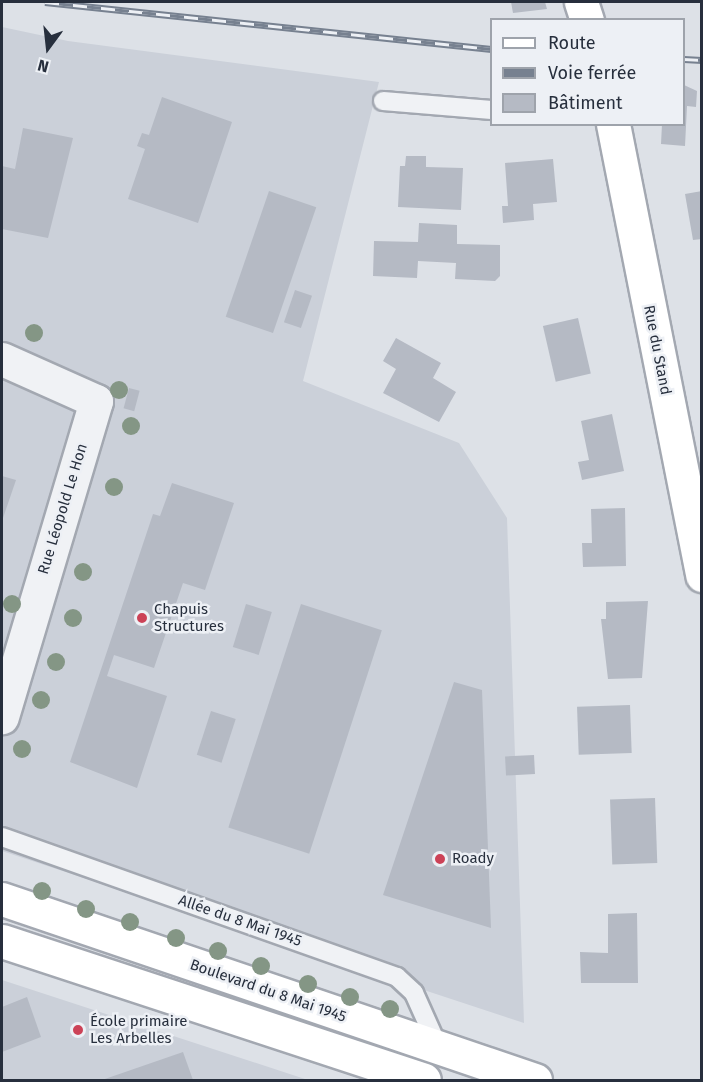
<!DOCTYPE html>
<html>
<head>
<meta charset="utf-8">
<style>
  body { margin:0 }
  #map { position:relative; width:703px; height:1082px; overflow:hidden; background:#dde1e7; font-family:"Fira Sans",sans-serif }
  div>[style] { position:absolute }
  [style*='--x'] { left:calc(var(--x)*1px); top:calc(var(--y)*1px); width:calc(var(--w)*1px); rotate:calc(var(--a)*1deg) }
  .built>* { inset:0; background:#cbd0d9 }
  .building>* { inset:0; background:#b5bac4; transform-origin:0 0 }
  .roads { filter:drop-shadow(2px 0 #a3a8b1) drop-shadow(-2px 0 #a3a8b1) drop-shadow(0 2px #a3a8b1) drop-shadow(0 -2px #a3a8b1) }
  .lane>* { height:18px; margin:-9px; padding:0 9px; transform-origin:9px; border-radius:9px; background:#f0f2f5 }
  .street>* { height:33px; margin:-16.5px; padding:0 16.5px; transform-origin:16.5px; border-radius:16.5px; background:#f0f2f5 }
  .secondary>* { height:33px; margin:-16.5px; padding:0 16.5px; transform-origin:16.5px; border-radius:16.5px; background:#fff }
  .primary>* { height:33px; margin:-16.5px; padding:0 16.5px; transform-origin:16.5px; border-radius:16.5px; background:#fff }
  .rail>* { height:7px; margin-top:-3.5px; transform-origin:0; background:repeating-linear-gradient(90deg,#edf0f5 0 14px,#778190 0 28px); box-sizing:border-box; border-block:2px solid #778190 }
  .trees>* { width:18px; height:18px; margin:-9px; border-radius:50%; background:#849685 }
  .dots>* { width:16px; height:16px; translate:-50% -50%; box-sizing:border-box; border:3px solid #edf0f5; border-radius:50% }
  span { translate:-50% -50%; white-space:nowrap; text-align:center; line-height:1.15; -webkit-text-stroke:5px #edf0f5; paint-order:stroke }
  .street-label { font-size:15px; color:#272f3d }
  .poi-label { font-size:15px; color:#272f3d }
  .left { translate:0 -50%; text-align:left }
  .frame { position:absolute; inset:0; border:3px solid #272f3d; pointer-events:none }
  .legend { position:absolute; left:490px; top:18px; width:195px; height:108px; box-sizing:border-box; background:#edf0f5; border:2px solid #9ea3ab; margin:0; padding:8px 10px; list-style:none; font-size:18px; color:#272f3d }
  .legend li { display:flex; align-items:center; gap:12px; height:30px }
  .legend b { width:30px; border:2px solid #9ea3ab }
  .north { position:absolute; left:18px; top:18px; width:60px; height:60px; -webkit-text-stroke:4px #edf0f5; paint-order:stroke; rotate:195deg; font-size:16px; font-weight:700; line-height:24px; text-align:center; color:#272f3d }
  .north::after { content:''; display:block; margin:auto; width:21px; height:27px; background:#272f3d; clip-path:polygon(50% 0,100% 100%,50% 72%,0 100%) }
</style>
</head>
<body>
<div id="map">
  <div class="built">
    <i style="clip-path:polygon(2px 27px,68px 41px,379px 82px,303px 381px,459px 443px,507px 518px,524px 1023px,2px 851px)"></i>
    <i style="clip-path:polygon(2px 980px,308px 1080px,2px 1080px)"></i>
  </div>
  <div class="building">
    <i style="clip-path:polygon(511px 2px,545px 2px,547px 9px,513px 13px)"></i>
    <i style="clip-path:polygon(684px 85px,697px 91px,696px 107px,687px 106px,685px 146px,661px 144px,662px 124px,684px 124px)"></i>
    <i style="clip-path:polygon(162px 97px,232px 122px,198px 223px,128px 199px,145px 149px,137px 146px,142px 133px,149px 135px)"></i>
    <i style="clip-path:polygon(23px 128px,73px 138px,48px 238px,2px 229px,2px 166px,15px 169px)"></i>
    <i style="clip-path:polygon(406px 156px,426px 156px,426px 167px,463px 168px,461px 210px,398px 207px,400px 166px,405px 166px)"></i>
    <i style="clip-path:polygon(553px 159px,557px 202px,533px 204px,534px 220px,503px 223px,502px 206px,508px 206px,505px 163px)"></i>
    <i style="left:269px;top:191px;width:50px;height:133px;rotate:19deg"></i>
    <i style="clip-path:polygon(702px 191px,702px 239px,693px 240px,685px 194px)"></i>
    <i style="clip-path:polygon(419px 223px,457px 225px,457px 244px,500px 245px,500px 276px,495px 281px,455px 279px,456px 263px,418px 261px,417px 278px,373px 276px,374px 241px,418px 242px)"></i>
    <i style="left:295px;top:290px;width:18px;height:34px;rotate:19deg"></i>
    <i style="left:578px;top:318px;width:57px;height:36px;rotate:77deg"></i>
    <i style="clip-path:polygon(396px 338px,441px 363px,433px 378px,456px 392px,439px 422px,383px 393px,396px 369px,383px 361px)"></i>
    <i style="left:129px;top:388px;width:11px;height:21px;rotate:15deg"></i>
    <i style="clip-path:polygon(612px 414px,624px 471px,582px 480px,578px 462px,589px 460px,581px 421px)"></i>
    <i style="clip-path:polygon(2px 476px,16px 480px,2px 521px)"></i>
    <i style="clip-path:polygon(172px 483px,234px 503px,205px 590px,183px 583px,154px 668px,114px 655px,107px 676px,167px 696px,137px 788px,70px 762px,153px 514px,160px 516px)"></i>
    <i style="clip-path:polygon(625px 508px,626px 566px,583px 567px,582px 543px,592px 543px,591px 509px)"></i>
    <i style="clip-path:polygon(648px 601px,642px 678px,608px 679px,601px 619px,606px 619px,606px 602px)"></i>
    <i style="left:246px;top:604px;width:27px;height:45px;rotate:17deg"></i>
    <i style="left:301px;top:604px;width:85px;height:235px;rotate:18deg"></i>
    <i style="clip-path:polygon(454px 682px,482px 690px,491px 928px,383px 895px)"></i>
    <i style="left:630px;top:705px;width:48px;height:53px;rotate:88deg"></i>
    <i style="left:211px;top:711px;width:26px;height:46px;rotate:18deg"></i>
    <i style="left:534px;top:755px;width:19px;height:29px;rotate:87deg"></i>
    <i style="left:655px;top:798px;width:65px;height:45px;rotate:88deg"></i>
    <i style="clip-path:polygon(637px 913px,638px 983px,581px 983px,580px 952px,608px 953px,608px 914px)"></i>
    <i style="clip-path:polygon(27px 997px,41px 1037px,2px 1052px,2px 1007px)"></i>
    <i style="clip-path:polygon(183px 1052px,193px 1080px,102px 1080px)"></i>
  </div>
  <div class="roads">
    <div class="lane">
      <i style="--x:383;--y:101;--w:109;--a:4.7"></i>
      <i style="--x:2;--y:837;--w:419;--a:19.5"></i>
      <i style="--x:397;--y:977;--w:23;--a:43"></i>
      <i style="--x:414;--y:993;--w:61;--a:65.9"></i>
    </div>
    <div class="street">
      <i style="--x:2;--y:359;--w:103;--a:24.1"></i>
      <i style="--x:96;--y:401;--w:330;--a:106.6"></i>
    </div>
    <div class="secondary">
      <i style="--x:581;--y:2;--w:19;--a:72"></i>
      <i style="--x:613;--y:124;--w:460;--a:78.8"></i>
    </div>
    <div class="primary">
      <i style="--x:2;--y:899;--w:563;--a:18.76"></i>
      <i style="--x:2;--y:941;--w:444;--a:18.2"></i>
    </div>
  </div>
  <div class="rail">
    <i style="--x:45;--y:2;--w:449;--a:6"></i>
    <i style="--x:684;--y:59;--w:18;--a:3"></i>
  </div>
  <div class="trees">
    <i style="left:34px;top:333px"></i>
    <i style="left:119px;top:390px"></i>
    <i style="left:131px;top:426px"></i>
    <i style="left:114px;top:487px"></i>
    <i style="left:83px;top:572px"></i>
    <i style="left:12px;top:604px"></i>
    <i style="left:73px;top:618px"></i>
    <i style="left:56px;top:662px"></i>
    <i style="left:41px;top:700px"></i>
    <i style="left:22px;top:749px"></i>
    <i style="left:42px;top:891px"></i>
    <i style="left:86px;top:909px"></i>
    <i style="left:130px;top:922px"></i>
    <i style="left:176px;top:938px"></i>
    <i style="left:218px;top:951px"></i>
    <i style="left:261px;top:966px"></i>
    <i style="left:308px;top:984px"></i>
    <i style="left:350px;top:997px"></i>
    <i style="left:390px;top:1009px"></i>
  </div>
  <div class="dots">
    <i style="left:142px;top:618px;background:#cc4257"></i>
    <i style="left:440px;top:859px;background:#cc4257"></i>
    <i style="left:78px;top:1030px;background:#cc4257"></i>
  </div>
  <div class="street-label">
    <span style="left:657px;top:350px;rotate:79deg">Rue du Stand</span>
    <span style="left:63px;top:509px;rotate:-73deg">Rue Léopold Le Hon</span>
    <span style="left:240px;top:921px;rotate:19deg">Allée du 8 Mai 1945</span>
    <span style="left:268px;top:991px;rotate:19deg">Boulevard du 8 Mai 1945</span>
  </div>
  <div class="poi-label">
    <span class="left" style="left:154px;top:618px">Chapuis<br>Structures</span>
    <span class="left" style="left:452px;top:859px">Roady</span>
    <span class="left" style="left:90px;top:1030px">École primaire<br>Les Arbelles</span>
  </div>
  <div class="frame"></div>
  <ul class="legend">
  <li><b style="height:8px;background:#fff"></b>Route</li>
  <li><b style="height:8px;background:#778190"></b>Voie ferrée</li>
  <li><b style="height:16px;background:#b5bac4"></b>Bâtiment</li>
  </ul>
  <div class="north">N</div>
</div>
</body>
</html>
